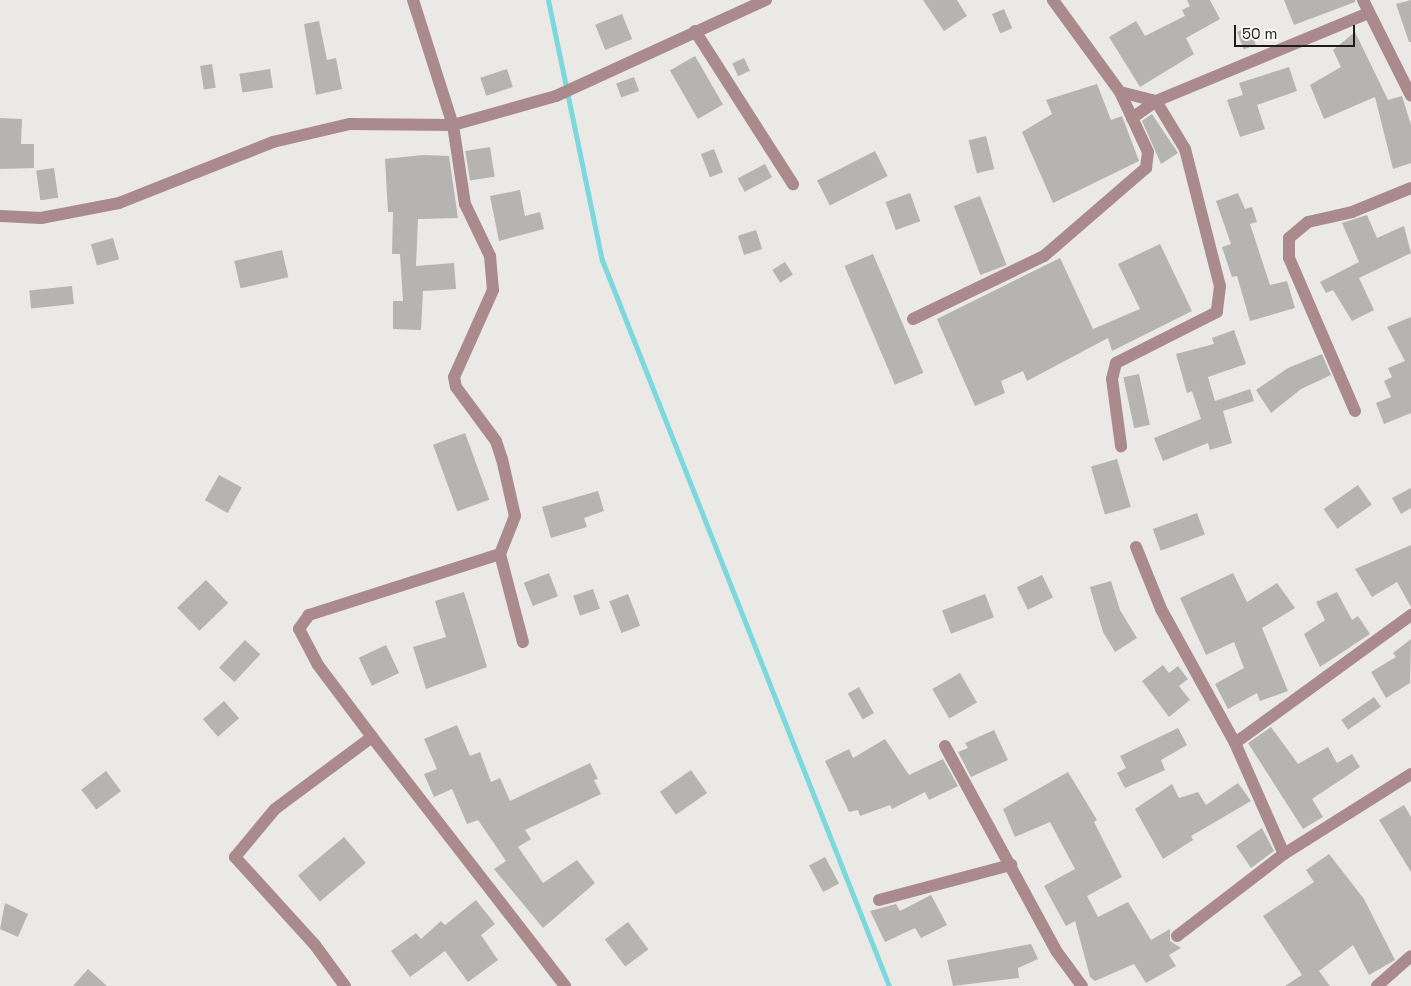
<!DOCTYPE html>
<html>
<head>
<meta charset="utf-8">
<style>
  body { margin:0 }
  #map { position:relative; width:1411px; height:986px; overflow:hidden; background:#eae9e5; font-family:"Space Grotesk",sans-serif }
  div>[style] { position:absolute }
  [style*='--x'] { left:calc(var(--x)*1px); top:calc(var(--y)*1px); width:calc(var(--w)*1px); rotate:calc(var(--a)*1deg) }
  .stream>* { height:5px; margin:-2.5px; padding:0 2.5px; transform-origin:2.5px; border-radius:2.5px; background:#7bd8dc }
  .building>* { inset:0; background:#b5b4b0; transform-origin:0 0 }
  .minor>* { height:12px; margin:-6px; padding:0 6px; transform-origin:6px; border-radius:6px; background:#ab8a8e }
  span { translate:-50% -50%; white-space:nowrap; text-align:center; line-height:1.15; -webkit-text-stroke:4px #f8f6f2; paint-order:stroke }
  .scale { position:absolute; left:1234px; top:25px; width:121px; height:22px; box-sizing:border-box; border:2px solid #1c1c1a; border-top:0; padding-left:6px; font-size:15px; line-height:18px; white-space:nowrap; color:#1c1c1a; -webkit-text-stroke:4px #f8f6f2; paint-order:stroke }
</style>
</head>
<body>
<div id="map">
  <div class="stream">
    <i style="--x:548;--y:0;--w:266;--a:78.3"></i>
    <i style="--x:602;--y:260;--w:781;--a:68.43"></i>
  </div>
  <div class="building">
    <i style="clip-path:polygon(923px 0,957px 0,967px 16px,944px 31px)"></i>
    <i style="clip-path:polygon(1187px 0,1210px 0,1220px 19px,1186px 38px,1194px 54px,1140px 87px,1109px 37px,1136px 21px,1145px 36px,1185px 16px,1182px 10px,1190px 6px)"></i>
    <i style="clip-path:polygon(1284px 0,1355px 0,1355px 2px,1294px 25px)"></i>
    <i style="clip-path:polygon(1411px 0,1411px 42px,1409px 42px,1396px 4px)"></i>
    <i style="left:1004px;top:9px;width:21px;height:13px;rotate:67deg"></i>
    <i style="left:622px;top:14px;width:27px;height:29px;rotate:68deg"></i>
    <i style="clip-path:polygon(319px 21px,327px 60px,336px 58px,342px 89px,316px 95px,304px 24px)"></i>
    <i style="left:1249px;top:27px;width:19px;height:13px;rotate:69deg"></i>
    <i style="clip-path:polygon(1355px 32px,1388px 100px,1402px 96px,1411px 125px,1411px 163px,1393px 169px,1375px 97px,1324px 119px,1310px 85px,1341px 67px,1333px 50px)"></i>
    <i style="left:695px;top:56px;width:56px;height:29px;rotate:60deg"></i>
    <i style="left:744px;top:58px;width:14px;height:13px;rotate:65deg"></i>
    <i style="left:212px;top:64px;width:24px;height:12px;rotate:81deg"></i>
    <i style="clip-path:polygon(1289px 67px,1297px 91px,1257px 105px,1265px 129px,1240px 137px,1227px 100px,1243px 95px,1239px 83px)"></i>
    <i style="left:270px;top:69px;width:19px;height:31px;rotate:81deg"></i>
    <i style="left:507px;top:69px;width:19px;height:28px;rotate:72deg"></i>
    <i style="left:634px;top:77px;width:15px;height:19px;rotate:70deg"></i>
    <i style="clip-path:polygon(1097px 84px,1111px 120px,1122px 116px,1139px 161px,1053px 203px,1022px 132px,1052px 114px,1046px 100px)"></i>
    <i style="clip-path:polygon(1152px 114px,1178px 153px,1161px 164px,1142px 121px)"></i>
    <i style="clip-path:polygon(0 118px,22px 119px,21px 144px,34px 144px,34px 168px,0 169px)"></i>
    <i style="left:986px;top:136px;width:34px;height:18px;rotate:76deg"></i>
    <i style="left:490px;top:147px;width:30px;height:25px;rotate:81deg"></i>
    <i style="left:714px;top:149px;width:25px;height:14px;rotate:69deg"></i>
    <i style="left:875px;top:151px;width:28px;height:65px;rotate:63deg"></i>
    <i style="clip-path:polygon(423px 155px,449px 156px,458px 218px,418px 219px,416px 266px,454px 263px,456px 289px,423px 291px,421px 330px,393px 329px,393px 301px,403px 301px,400px 254px,392px 254px,393px 212px,388px 212px,385px 159px)"></i>
    <i style="left:765px;top:164px;width:15px;height:31px;rotate:62deg"></i>
    <i style="left:54px;top:168px;width:30px;height:18px;rotate:82deg"></i>
    <i style="clip-path:polygon(520px 190px,525px 216px,540px 212px,544px 229px,499px 241px,490px 196px)"></i>
    <i style="left:910px;top:193px;width:30px;height:26px;rotate:70deg"></i>
    <i style="clip-path:polygon(1238px 193px,1245px 209px,1252px 207px,1257px 222px,1250px 224px,1270px 285px,1287px 281px,1295px 308px,1250px 321px,1237px 276px,1232px 277px,1222px 247px,1231px 244px,1216px 201px)"></i>
    <i style="left:980px;top:196px;width:74px;height:28px;rotate:69deg"></i>
    <i style="clip-path:polygon(1367px 215px,1377px 238px,1404px 226px,1411px 253px,1359px 278px,1374px 310px,1352px 321px,1333px 290px,1326px 293px,1320px 282px,1359px 262px,1342px 223px)"></i>
    <i style="left:756px;top:230px;width:20px;height:19px;rotate:72deg"></i>
    <i style="left:113px;top:238px;width:22px;height:23px;rotate:74deg"></i>
    <i style="clip-path:polygon(1160px 244px,1192px 311px,1112px 351px,1108px 338px,1027px 381px,1023px 371px,1001px 381px,1005px 393px,975px 406px,937px 319px,1060px 258px,1093px 329px,1140px 309px,1118px 264px)"></i>
    <i style="left:282px;top:250px;width:28px;height:49px;rotate:77deg"></i>
    <i style="left:873px;top:254px;width:129px;height:31px;rotate:67deg"></i>
    <i style="left:785px;top:262px;width:15px;height:15px;rotate:58deg"></i>
    <i style="left:72px;top:286px;width:18px;height:43px;rotate:84deg"></i>
    <i style="clip-path:polygon(1411px 317px,1411px 413px,1384px 424px,1376px 403px,1391px 397px,1384px 381px,1392px 377px,1388px 368px,1405px 361px,1387px 327px)"></i>
    <i style="clip-path:polygon(1234px 330px,1246px 364px,1208px 377px,1215px 401px,1250px 389px,1254px 401px,1223px 411px,1232px 443px,1210px 450px,1208px 443px,1163px 461px,1154px 438px,1201px 419px,1192px 391px,1187px 393px,1176px 354px,1214px 344px,1212px 338px)"></i>
    <i style="clip-path:polygon(1322px 354px,1331px 375px,1301px 389px,1271px 413px,1256px 390px,1288px 368px)"></i>
    <i style="left:1139px;top:374px;width:52px;height:16px;rotate:78deg"></i>
    <i style="left:465px;top:433px;width:71px;height:34px;rotate:70deg"></i>
    <i style="left:1117px;top:459px;width:50px;height:27px;rotate:74deg"></i>
    <i style="left:219px;top:475px;width:26px;height:29px;rotate:29deg"></i>
    <i style="left:1358px;top:485px;width:24px;height:42px;rotate:55deg"></i>
    <i style="clip-path:polygon(1411px 488px,1411px 508px,1401px 514px,1392px 498px)"></i>
    <i style="clip-path:polygon(598px 491px,604px 511px,584px 518px,587px 527px,551px 538px,542px 507px)"></i>
    <i style="left:1197px;top:513px;width:23px;height:47px;rotate:70deg"></i>
    <i style="clip-path:polygon(1411px 545px,1411px 607px,1397px 582px,1372px 597px,1355px 569px)"></i>
    <i style="left:549px;top:573px;width:25px;height:27px;rotate:69deg"></i>
    <i style="clip-path:polygon(1233px 573px,1247px 602px,1277px 583px,1295px 608px,1262px 628px,1288px 691px,1260px 701px,1257px 693px,1228px 709px,1215px 684px,1244px 668px,1234px 642px,1206px 655px,1180px 598px)"></i>
    <i style="left:1042px;top:575px;width:25px;height:28px;rotate:64deg"></i>
    <i style="left:206px;top:580px;width:32px;height:40px;rotate:46deg"></i>
    <i style="clip-path:polygon(1111px 581px,1120px 610px,1137px 638px,1115px 652px,1103px 632px,1090px 587px)"></i>
    <i style="left:593px;top:589px;width:21px;height:21px;rotate:71deg"></i>
    <i style="clip-path:polygon(464px 592px,487px 667px,426px 689px,413px 647px,446px 637px,435px 601px)"></i>
    <i style="clip-path:polygon(1337px 592px,1352px 620px,1358px 616px,1370px 634px,1320px 667px,1304px 634px,1325px 620px,1316px 602px)"></i>
    <i style="left:628px;top:594px;width:34px;height:20px;rotate:69deg"></i>
    <i style="left:985px;top:594px;width:25px;height:46px;rotate:69deg"></i>
    <i style="clip-path:polygon(1411px 639px,1410px 683px,1386px 698px,1371px 672px,1396px 657px,1393px 653px)"></i>
    <i style="left:245px;top:640px;width:21px;height:38px;rotate:43deg"></i>
    <i style="left:386px;top:645px;width:31px;height:30px;rotate:65deg"></i>
    <i style="clip-path:polygon(1163px 665px,1169px 673px,1178px 666px,1188px 679px,1179px 686px,1190px 700px,1169px 717px,1142px 681px)"></i>
    <i style="left:960px;top:673px;width:34px;height:32px;rotate:60deg"></i>
    <i style="left:859px;top:687px;width:30px;height:13px;rotate:60deg"></i>
    <i style="left:1374px;top:697px;width:12px;height:40px;rotate:55deg"></i>
    <i style="left:224px;top:701px;width:23px;height:28px;rotate:49deg"></i>
    <i style="clip-path:polygon(457px 725px,470px 756px,480px 752px,491px 782px,500px 778px,510px 801px,590px 763px,598px 779px,594px 780px,601px 794px,525px 830px,531px 839px,518px 847px,543px 883px,577px 860px,595px 883px,543px 928px,494px 869px,506px 861px,478px 820px,467px 824px,452px 789px,434px 797px,424px 774px,437px 769px,424px 739px)"></i>
    <i style="clip-path:polygon(1271px 727px,1298px 764px,1328px 747px,1337px 763px,1352px 754px,1360px 767px,1312px 799px,1323px 817px,1303px 829px,1248px 743px)"></i>
    <i style="clip-path:polygon(1178px 728px,1187px 745px,1161px 760px,1165px 770px,1125px 788px,1117px 773px,1126px 768px,1120px 756px)"></i>
    <i style="clip-path:polygon(994px 730px,1008px 760px,971px 777px,958px 752px,968px 748px,965px 743px)"></i>
    <i style="clip-path:polygon(885px 739px,909px 775px,943px 759px,958px 786px,929px 800px,925px 792px,892px 809px,890px 805px,860px 816px,858px 810px,849px 812px,825px 761px,849px 749px,853px 758px)"></i>
    <i style="left:691px;top:770px;width:28px;height:38px;rotate:55deg"></i>
    <i style="left:106px;top:771px;width:25px;height:31px;rotate:53deg"></i>
    <i style="clip-path:polygon(1068px 772px,1097px 820px,1094px 822px,1122px 877px,1087px 896px,1098px 917px,1128px 902px,1151px 940px,1170px 929px,1170px 941px,1181px 948px,1169px 955px,1176px 966px,1146px 983px,1134px 964px,1095px 981px,1090px 977px,1075px 921px,1066px 926px,1044px 886px,1075px 869px,1050px 822px,1015px 837px,1003px 809px)"></i>
    <i style="clip-path:polygon(1238px 783px,1251px 801px,1191px 836px,1193px 840px,1163px 859px,1135px 809px,1172px 784px,1179px 798px,1198px 792px,1206px 805px)"></i>
    <i style="clip-path:polygon(1404px 805px,1411px 817px,1411px 872px,1379px 820px)"></i>
    <i style="clip-path:polygon(1262px 828px,1274px 851px,1251px 868px,1236px 846px)"></i>
    <i style="left:344px;top:837px;width:34px;height:60px;rotate:50deg"></i>
    <i style="clip-path:polygon(1329px 854px,1364px 899px,1395px 960px,1369px 975px,1353px 945px,1319px 971px,1330px 986px,1285px 986px,1302px 975px,1263px 916px,1314px 882px,1306px 870px)"></i>
    <i style="left:825px;top:857px;width:30px;height:18px;rotate:62deg"></i>
    <i style="clip-path:polygon(931px 895px,947px 925px,921px 938px,915px 928px,885px 942px,870px 911px,896px 904px,900px 911px)"></i>
    <i style="clip-path:polygon(476px 900px,495px 924px,481px 935px,498px 960px,468px 982px,445px 951px,410px 977px,391px 951px,416px 933px,421px 939px,441px 921px,445px 925px)"></i>
    <i style="clip-path:polygon(5px 903px,28px 914px,18px 937px,0 929px)"></i>
    <i style="left:628px;top:922px;width:34px;height:29px;rotate:53deg"></i>
    <i style="clip-path:polygon(1031px 944px,1038px 959px,1018px 968px,1019px 978px,953px 986px,947px 960px)"></i>
    <i style="clip-path:polygon(88px 969px,107px 986px,73px 986px)"></i>
  </div>
  <div class="minor">
    <i style="--x:413;--y:0;--w:131;--a:72.3"></i>
    <i style="--x:453;--y:125;--w:80;--a:81.4"></i>
    <i style="--x:465;--y:204;--w:58;--a:64.3"></i>
    <i style="--x:490;--y:256;--w:34;--a:85"></i>
    <i style="--x:493;--y:290;--w:95;--a:114.1"></i>
    <i style="--x:454;--y:377;--w:10;--a:79"></i>
    <i style="--x:456;--y:387;--w:67;--a:53.5"></i>
    <i style="--x:496;--y:441;--w:19;--a:72"></i>
    <i style="--x:502;--y:459;--w:58;--a:77.2"></i>
    <i style="--x:515;--y:516;--w:41;--a:111.5"></i>
    <i style="--x:500;--y:554;--w:91;--a:75.4"></i>
    <i style="--x:1363;--y:0;--w:107;--a:63.4"></i>
    <i style="--x:695;--y:31;--w:182;--a:57.4"></i>
    <i style="--x:1120;--y:92;--w:37;--a:14"></i>
    <i style="--x:1156;--y:101;--w:56;--a:58.9"></i>
    <i style="--x:1185;--y:149;--w:141;--a:75.7"></i>
    <i style="--x:1220;--y:286;--w:26;--a:97"></i>
    <i style="--x:1217;--y:312;--w:113;--a:153.2"></i>
    <i style="--x:1116;--y:363;--w:16;--a:104"></i>
    <i style="--x:1112;--y:379;--w:68;--a:82.3"></i>
    <i style="--x:1132;--y:118;--w:29;--a:-35"></i>
    <i style="--x:1156;--y:101;--w:230;--a:-22.5"></i>
    <i style="--x:0;--y:216;--w:41;--a:2.8"></i>
    <i style="--x:41;--y:218;--w:79;--a:-10.9"></i>
    <i style="--x:119;--y:203;--w:166;--a:-21.6"></i>
    <i style="--x:273;--y:142;--w:79;--a:-13.2"></i>
    <i style="--x:350;--y:124;--w:103;--a:0.6"></i>
    <i style="--x:453;--y:125;--w:107;--a:-15.7"></i>
    <i style="--x:556;--y:96;--w:231;--a:-24.6"></i>
    <i style="--x:913;--y:319;--w:145;--a:-25.7"></i>
    <i style="--x:1044;--y:256;--w:135;--a:-40.8"></i>
    <i style="--x:1146;--y:168;--w:16;--a:-83"></i>
    <i style="--x:1148;--y:152;--w:66;--a:-115"></i>
    <i style="--x:1120;--y:92;--w:114;--a:-126.1"></i>
    <i style="--x:1355;--y:411;--w:167;--a:-113.3"></i>
    <i style="--x:1289;--y:258;--w:20;--a:-90"></i>
    <i style="--x:1289;--y:238;--w:25;--a:-40"></i>
    <i style="--x:1308;--y:222;--w:45;--a:-12.8"></i>
    <i style="--x:1352;--y:212;--w:64;--a:-22.1"></i>
    <i style="--x:1136;--y:547;--w:67;--a:68"></i>
    <i style="--x:1161;--y:609;--w:153;--a:61.1"></i>
    <i style="--x:1235;--y:743;--w:121;--a:66.2"></i>
    <i style="--x:500;--y:554;--w:201;--a:162.3"></i>
    <i style="--x:309;--y:615;--w:17;--a:126"></i>
    <i style="--x:299;--y:629;--w:41;--a:62.2"></i>
    <i style="--x:318;--y:665;--w:90;--a:53.1"></i>
    <i style="--x:372;--y:737;--w:315;--a:52.2"></i>
    <i style="--x:1235;--y:743;--w:218;--a:-36"></i>
    <i style="--x:945;--y:746;--w:234;--a:61.5"></i>
    <i style="--x:1057;--y:952;--w:42;--a:53.7"></i>
    <i style="--x:879;--y:900;--w:137;--a:-14.9"></i>
    <i style="--x:1177;--y:936;--w:135;--a:-37.5"></i>
    <i style="--x:1284;--y:854;--w:150;--a:-32.2"></i>
    <i style="--x:345;--y:986;--w:51;--a:-126.2"></i>
    <i style="--x:315;--y:945;--w:119;--a:-132.3"></i>
    <i style="--x:235;--y:857;--w:62;--a:-50.2"></i>
    <i style="--x:275;--y:809;--w:121;--a:-36.6"></i>
    <i style="--x:1377;--y:986;--w:45;--a:-41.4"></i>
  </div>
  <div class="scale">50 m</div>
</div>
</body>
</html>
